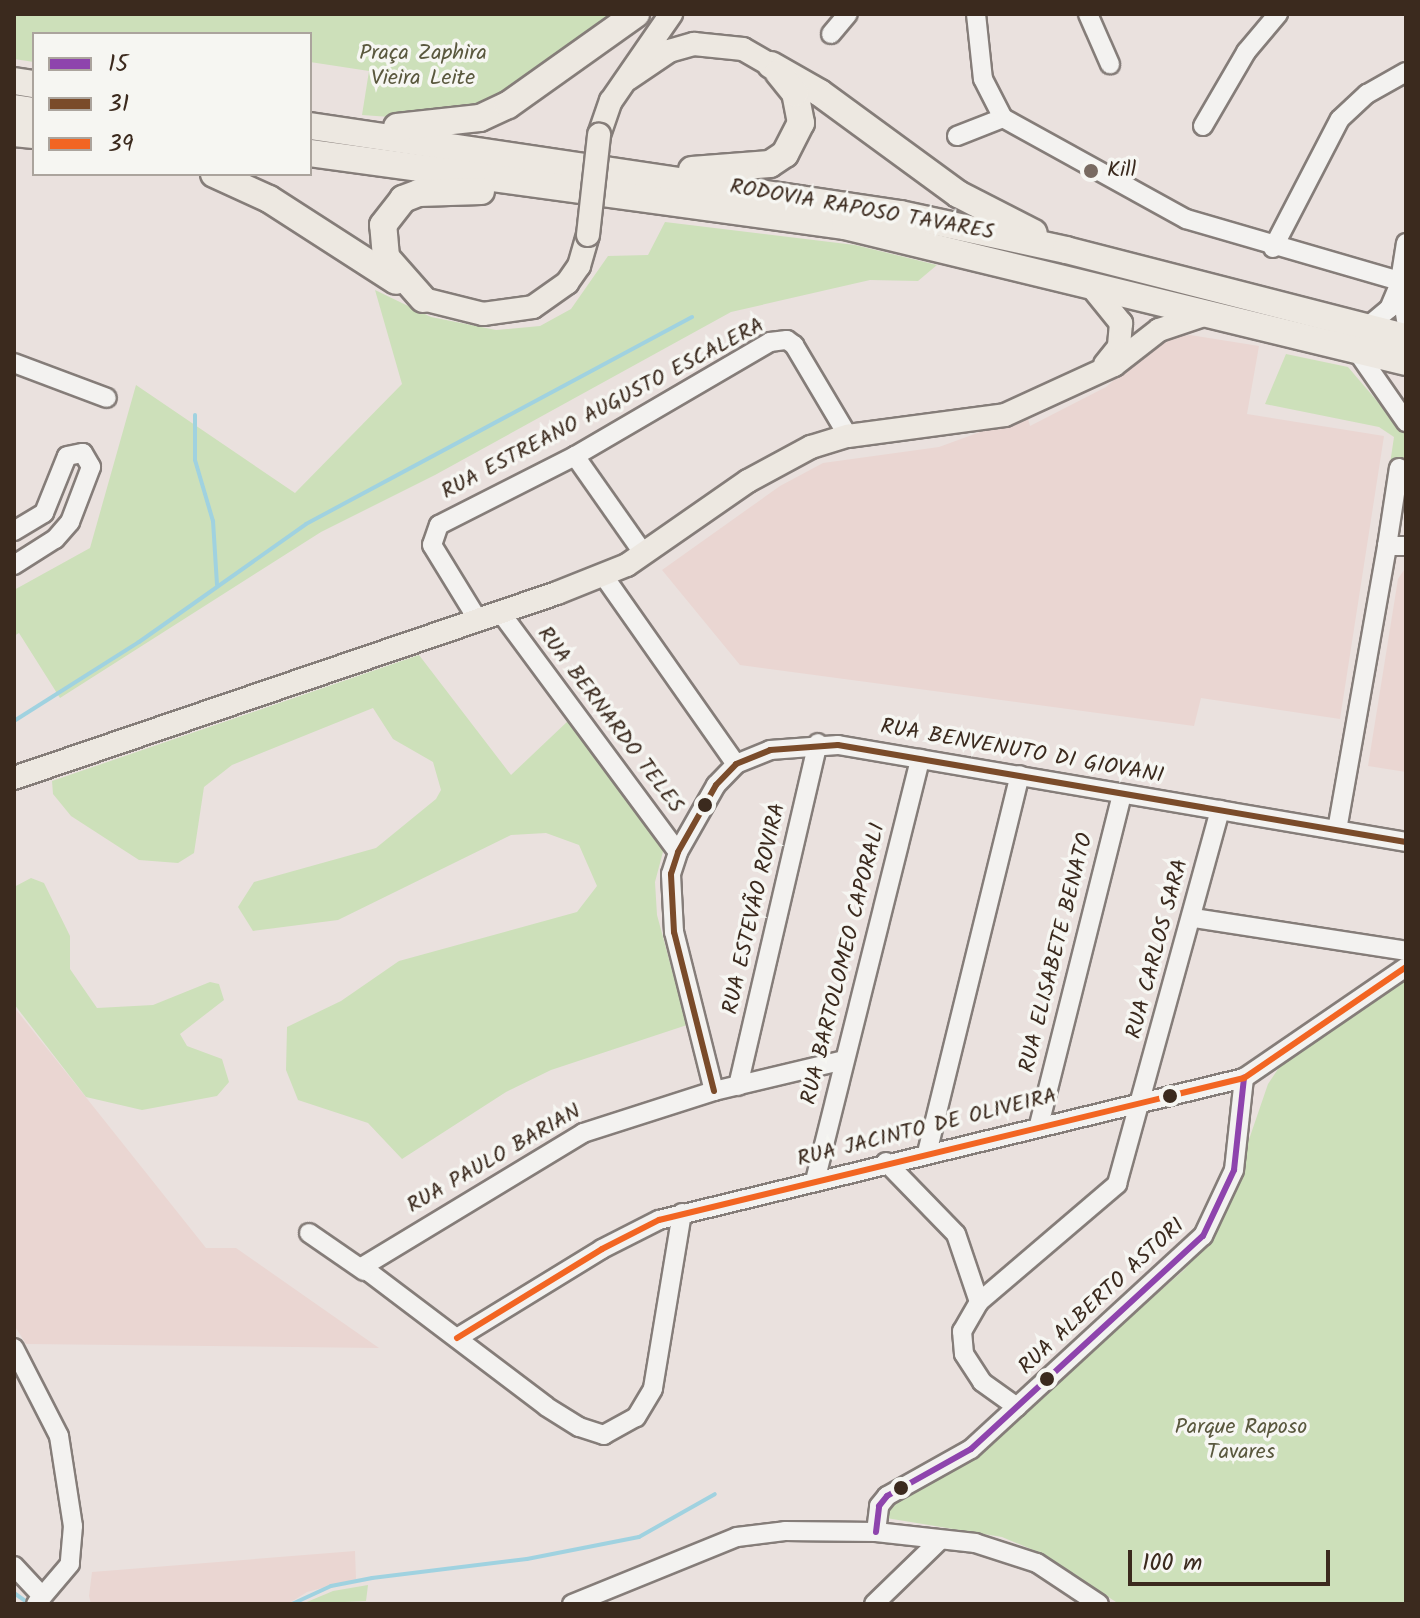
<!DOCTYPE html>
<html>
<head>
<meta charset="utf-8">
<style>
  body { margin:0 }
  #map { position:relative; width:1420px; height:1618px; overflow:hidden; background:#eae1de; font-family:Kalam,sans-serif }
  div>[style] { position:absolute }
  [style*='--x'] { left:calc(var(--x)*1px); top:calc(var(--y)*1px); width:calc(var(--w)*1px); rotate:calc(var(--a)*1deg) }
  .built>* { inset:0; background:#ead6d2 }
  .green>* { inset:0; background:#cde0ba }
  .stream>* { height:4px; margin:-2px; padding:0 2px; transform-origin:2px; border-radius:2px; background:#a0d2e0 }
  .roads { filter:drop-shadow(2px 0 #857d79) drop-shadow(-2px 0 #857d79) drop-shadow(0 2px #857d79) drop-shadow(0 -2px #857d79) }
  .minor>* { height:18px; margin:-9px; padding:0 9px; transform-origin:9px; border-radius:9px; background:#f3f2f0 }
  .major>* { height:22px; margin:-11px; padding:0 11px; transform-origin:11px; border-radius:11px; background:#ede8e1 }
  .highway>* { height:26px; margin:-13px; padding:0 13px; transform-origin:13px; border-radius:13px; background:#ede8e1 }
  .bridges { filter:drop-shadow(2px 0 #857d79) drop-shadow(-2px 0 #857d79) drop-shadow(0 2px #857d79) drop-shadow(0 -2px #857d79) }
  .major-bridge>* { height:22px; margin:-11px; padding:0 11px; transform-origin:11px; border-radius:11px; background:#ede8e1 }
  .bus-1>* { height:6px; margin:-3px; padding:0 3px; transform-origin:3px; border-radius:3px; background:#8e44ad }
  .bus-2>* { height:6px; margin:-3px; padding:0 3px; transform-origin:3px; border-radius:3px; background:#7a4b2a }
  .bus-3>* { height:6px; margin:-3px; padding:0 3px; transform-origin:3px; border-radius:3px; background:#f26522 }
  .dots>* { width:22px; height:22px; translate:-50% -50%; box-sizing:border-box; border:4px solid #f6f6f2; border-radius:50% }
  span { translate:-50% -50%; white-space:nowrap; text-align:center; line-height:1.15; -webkit-text-stroke:7px #f6f6f2; paint-order:stroke }
  .park-label { font-size:22px; color:#5a583e }
  .poi-label { font-size:22px; color:#3b2a1e }
  .left { translate:0 -50%; text-align:left }
  .street-label { font-size:22px; color:#3b2a1e }
  .frame { position:absolute; inset:0; border:16px solid #3b2a1e; pointer-events:none }
  .legend { position:absolute; left:32px; top:32px; width:280px; height:144px; box-sizing:border-box; background:#f6f6f2; border:2px solid #aba49d; margin:0; padding:10px 14px; list-style:none; font-size:24px; color:#3b2a1e }
  .legend li { display:flex; align-items:center; gap:16px; height:40px }
  .legend b { width:40px; border:2px solid #aba49d }
  .scale { position:absolute; left:1128px; top:1550px; width:202px; height:36px; box-sizing:border-box; border:4px solid #3b2a1e; border-top:0; padding-left:10px; font-size:24px; line-height:28px; white-space:nowrap; color:#3b2a1e; -webkit-text-stroke:6px #f6f6f2; paint-order:stroke }
</style>
</head>
<body>
<div id="map">
  <div class="built">
    <i style="clip-path:polygon(1190px 335px,1259px 346px,1247px 414px,1384px 436px,1340px 719px,1201px 698px,1194px 726px,740px 665px,662px 570px,780px 486px,823px 463px,939px 447px,1027px 415px,1030px 426px,1106px 387px,1161px 339px)"></i>
    <i style="clip-path:polygon(1406px 567px,1406px 772px,1368px 766px,1398px 579px)"></i>
    <i style="clip-path:polygon(14px 1007px,206px 1248px,236px 1248px,379px 1348px,26px 1344px,14px 1325px)"></i>
    <i style="clip-path:polygon(355px 1551px,356px 1579px,307px 1592px,288px 1604px,91px 1604px,89px 1596px,92px 1572px)"></i>
  </div>
  <div class="green">
    <i style="clip-path:polygon(14px 14px,633px 14px,484px 110px,418px 119px,362px 115px,369px 71px,310px 62px,310px 34px,34px 34px,34px 62px,14px 59px)"></i>
    <i style="clip-path:polygon(665px 222px,855px 245px,937px 265px,918px 281px,870px 280px,731px 312px,435px 475px,321px 532px,60px 698px,19px 633px,14px 636px,14px 590px,90px 548px,136px 385px,295px 493px,402px 384px,375px 290px,431px 317px,496px 330px,540px 326px,571px 309px,608px 256px,648px 255px)"></i>
    <i style="clip-path:polygon(1286px 354px,1348px 367px,1406px 435px,1406px 485px,1387px 484px,1394px 437px,1379px 427px,1265px 404px)"></i>
    <i style="clip-path:polygon(419px 655px,511px 775px,569px 720px,664px 848px,655px 882px,657px 915px,687px 1025px,551px 1070px,506px 1092px,402px 1159px,368px 1123px,298px 1100px,286px 1070px,287px 1027px,341px 1001px,399px 961px,577px 912px,597px 886px,579px 845px,546px 833px,511px 835px,338px 920px,253px 931px,238px 907px,254px 882px,376px 848px,436px 799px,441px 790px,433px 762px,393px 739px,373px 708px,232px 765px,204px 787px,194px 853px,178px 863px,139px 860px,71px 816px,53px 794px,52px 781px)"></i>
    <i style="clip-path:polygon(31px 878px,44px 883px,70px 936px,70px 969px,97px 1008px,153px 1005px,210px 982px,219px 984px,224px 1000px,180px 1034px,187px 1046px,222px 1059px,229px 1082px,217px 1096px,142px 1110px,86px 1097px,14px 1004px,14px 887px)"></i>
    <i style="clip-path:polygon(1406px 975px,1406px 1604px,1119px 1604px,1043px 1554px,1002px 1537px,874px 1516px,977px 1450px,1184px 1270px,1219px 1227px,1268px 1084px,1290px 1051px)"></i>
    <i style="clip-path:polygon(368px 1585px,366px 1601px,302px 1604px,333px 1591px)"></i>
  </div>
  <div class="stream">
    <i style="--x:195;--y:415;--w:45;--a:90"></i>
    <i style="--x:195;--y:460;--w:64;--a:73.6"></i>
    <i style="--x:213;--y:521;--w:64;--a:86.4"></i>
    <i style="--x:14;--y:721;--w:148;--a:-32.3"></i>
    <i style="--x:139;--y:642;--w:204;--a:-35.2"></i>
    <i style="--x:306;--y:524;--w:438;--a:-28.2"></i>
    <i style="--x:14;--y:1593;--w:16;--a:35"></i>
    <i style="--x:292;--y:1604;--w:43;--a:-24.8"></i>
    <i style="--x:331;--y:1586;--w:42;--a:-11"></i>
    <i style="--x:372;--y:1578;--w:156;--a:-7"></i>
    <i style="--x:527;--y:1559;--w:114;--a:-11.1"></i>
    <i style="--x:639;--y:1537;--w:87;--a:-29.5"></i>
  </div>
  <div class="roads">
    <div class="minor">
      <i style="--x:976;--y:14;--w:65;--a:83.9"></i>
      <i style="--x:983;--y:79;--w:44;--a:62.9"></i>
      <i style="--x:1088;--y:14;--w:55;--a:66.3"></i>
      <i style="--x:831;--y:34;--w:26;--a:-50"></i>
      <i style="--x:1203;--y:126;--w:86;--a:-59.8"></i>
      <i style="--x:1246;--y:52;--w:50;--a:-49.9"></i>
      <i style="--x:957;--y:136;--w:49;--a:-21.4"></i>
      <i style="--x:1003;--y:118;--w:209;--a:28.9"></i>
      <i style="--x:1186;--y:219;--w:229;--a:16.2"></i>
      <i style="--x:1406;--y:243;--w:39;--a:99"></i>
      <i style="--x:1400;--y:282;--w:38;--a:81"></i>
      <i style="--x:1273;--y:248;--w:145;--a:-62.6"></i>
      <i style="--x:1340;--y:119;--w:37;--a:-43"></i>
      <i style="--x:1367;--y:94;--w:45;--a:-29.4"></i>
      <i style="--x:1366;--y:328;--w:30;--a:-40"></i>
      <i style="--x:1389;--y:309;--w:26;--a:-67"></i>
      <i style="--x:1356;--y:350;--w:88;--a:55.2"></i>
      <i style="--x:14;--y:363;--w:99;--a:20.6"></i>
      <i style="--x:575;--y:456;--w:120;--a:54.9"></i>
      <i style="--x:14;--y:531;--w:35;--a:-31"></i>
      <i style="--x:44;--y:513;--w:61;--a:-68"></i>
      <i style="--x:67;--y:456;--w:16;--a:-11"></i>
      <i style="--x:83;--y:453;--w:16;--a:60"></i>
      <i style="--x:91;--y:467;--w:59;--a:110.9"></i>
      <i style="--x:70;--y:522;--w:23;--a:131"></i>
      <i style="--x:55;--y:539;--w:49;--a:147.6"></i>
      <i style="--x:1387;--y:546;--w:79;--a:-81.3"></i>
      <i style="--x:603;--y:575;--w:231;--a:54.9"></i>
      <i style="--x:501;--y:613;--w:297;--a:53.5"></i>
      <i style="--x:478;--y:620;--w:88;--a:-121.5"></i>
      <i style="--x:432;--y:545;--w:21;--a:-71"></i>
      <i style="--x:439;--y:525;--w:153;--a:-26.9"></i>
      <i style="--x:575;--y:456;--w:226;--a:-30.3"></i>
      <i style="--x:770;--y:342;--w:17;--a:-7"></i>
      <i style="--x:787;--y:340;--w:9;--a:36"></i>
      <i style="--x:794;--y:345;--w:106;--a:59.3"></i>
      <i style="--x:1337;--y:830;--w:288;--a:-80"></i>
      <i style="--x:1387;--y:546;--w:19;--a:0"></i>
      <i style="--x:1194;--y:918;--w:215;--a:8.8"></i>
      <i style="--x:738;--y:1086;--w:352;--a:-76.9"></i>
      <i style="--x:714;--y:1091;--w:164;--a:-104.1"></i>
      <i style="--x:674;--y:932;--w:58;--a:-93"></i>
      <i style="--x:671;--y:874;--w:23;--a:-72"></i>
      <i style="--x:678;--y:852;--w:77;--a:-60.4"></i>
      <i style="--x:716;--y:785;--w:29;--a:-46"></i>
      <i style="--x:736;--y:764;--w:37;--a:-22"></i>
      <i style="--x:770;--y:750;--w:68;--a:-4.2"></i>
      <i style="--x:838;--y:745;--w:576;--a:9.69"></i>
      <i style="--x:1039;--y:1125;--w:341;--a:-75.9"></i>
      <i style="--x:927;--y:1153;--w:389;--a:-76.2"></i>
      <i style="--x:886;--y:1162;--w:100;--a:45.8"></i>
      <i style="--x:956;--y:1234;--w:72;--a:71.3"></i>
      <i style="--x:979;--y:1302;--w:34;--a:120"></i>
      <i style="--x:962;--y:1331;--w:23;--a:85"></i>
      <i style="--x:964;--y:1354;--w:33;--a:57"></i>
      <i style="--x:982;--y:1382;--w:43;--a:35.5"></i>
      <i style="--x:815;--y:1181;--w:435;--a:-76"></i>
      <i style="--x:682;--y:1213;--w:178;--a:99.4"></i>
      <i style="--x:653;--y:1389;--w:33;--a:121"></i>
      <i style="--x:636;--y:1417;--w:37;--a:151"></i>
      <i style="--x:604;--y:1435;--w:26;--a:-162"></i>
      <i style="--x:579;--y:1427;--w:39;--a:-148"></i>
      <i style="--x:546;--y:1406;--w:231;--a:-142.9"></i>
      <i style="--x:362;--y:1267;--w:258;--a:-31.2"></i>
      <i style="--x:583;--y:1133;--w:138;--a:-17.8"></i>
      <i style="--x:714;--y:1091;--w:134;--a:-13.4"></i>
      <i style="--x:309;--y:1233;--w:67;--a:34.6"></i>
      <i style="--x:979;--y:1302;--w:182;--a:-40.5"></i>
      <i style="--x:1117;--y:1184;--w:388;--a:-74.6"></i>
      <i style="--x:457;--y:1338;--w:170;--a:-31.5"></i>
      <i style="--x:602;--y:1249;--w:64;--a:-27"></i>
      <i style="--x:659;--y:1220;--w:602;--a:-13.64"></i>
      <i style="--x:1244;--y:1078;--w:196;--a:-34.4"></i>
      <i style="--x:14;--y:1348;--w:99;--a:62.9"></i>
      <i style="--x:59;--y:1436;--w:91;--a:81.2"></i>
      <i style="--x:73;--y:1526;--w:38;--a:95"></i>
      <i style="--x:70;--y:1564;--w:52;--a:130.4"></i>
      <i style="--x:876;--y:1532;--w:26;--a:-83"></i>
      <i style="--x:879;--y:1506;--w:13;--a:-51"></i>
      <i style="--x:887;--y:1496;--w:96;--a:-29.2"></i>
      <i style="--x:971;--y:1449;--w:315;--a:-42.6"></i>
      <i style="--x:1203;--y:1236;--w:73;--a:-64.8"></i>
      <i style="--x:1234;--y:1170;--w:93;--a:-83.8"></i>
      <i style="--x:14;--y:1566;--w:41;--a:47"></i>
      <i style="--x:572;--y:1604;--w:178;--a:-22.1"></i>
      <i style="--x:737;--y:1537;--w:48;--a:-7.1"></i>
      <i style="--x:785;--y:1531;--w:91;--a:0.6"></i>
      <i style="--x:876;--y:1532;--w:100;--a:6.3"></i>
      <i style="--x:975;--y:1543;--w:65;--a:17.9"></i>
      <i style="--x:1037;--y:1563;--w:74;--a:33.5"></i>
      <i style="--x:874;--y:1604;--w:92;--a:-44.1"></i>
    </div>
    <div class="major">
      <i style="--x:628;--y:79;--w:50;--a:-34.3"></i>
      <i style="--x:669;--y:51;--w:26;--a:-16"></i>
      <i style="--x:694;--y:44;--w:49;--a:5.8"></i>
      <i style="--x:743;--y:49;--w:32;--a:30"></i>
      <i style="--x:599;--y:135;--w:36;--a:-71"></i>
      <i style="--x:611;--y:101;--w:106;--a:-55.4"></i>
      <i style="--x:1091;--y:286;--w:48;--a:51"></i>
      <i style="--x:1121;--y:323;--w:24;--a:95"></i>
      <i style="--x:1119;--y:347;--w:22;--a:129"></i>
      <i style="--x:423;--y:299;--w:62;--a:14"></i>
      <i style="--x:483;--y:314;--w:50;--a:-8"></i>
      <i style="--x:533;--y:307;--w:42;--a:-35.2"></i>
      <i style="--x:567;--y:283;--w:21;--a:-55"></i>
      <i style="--x:579;--y:266;--w:32;--a:-74"></i>
      <i style="--x:14;--y:778;--w:574;--a:-18.81"></i>
      <i style="--x:557;--y:593;--w:75;--a:-21.8"></i>
      <i style="--x:627;--y:565;--w:147;--a:-34.8"></i>
      <i style="--x:748;--y:481;--w:72;--a:-28.4"></i>
      <i style="--x:811;--y:447;--w:39;--a:-17"></i>
      <i style="--x:848;--y:436;--w:158;--a:-7.6"></i>
      <i style="--x:1005;--y:415;--w:120;--a:-24.6"></i>
      <i style="--x:1114;--y:365;--w:57;--a:-37.9"></i>
      <i style="--x:1159;--y:330;--w:51;--a:-18.4"></i>
    </div>
    <div class="highway">
      <i style="--x:771;--y:65;--w:56;--a:29.7"></i>
      <i style="--x:820;--y:93;--w:171;--a:36.2"></i>
      <i style="--x:958;--y:194;--w:85;--a:27.2"></i>
      <i style="--x:14;--y:81;--w:20;--a:9"></i>
      <i style="--x:14;--y:108;--w:20;--a:9"></i>
      <i style="--x:310;--y:126;--w:597;--a:8.48"></i>
      <i style="--x:900;--y:214;--w:170;--a:12.2"></i>
      <i style="--x:1066;--y:250;--w:351;--a:14.4"></i>
      <i style="--x:397;--y:127;--w:83;--a:-6.2"></i>
      <i style="--x:480;--y:118;--w:31;--a:-25"></i>
      <i style="--x:508;--y:105;--w:157;--a:-35.4"></i>
      <i style="--x:14;--y:133;--w:20;--a:6"></i>
      <i style="--x:310;--y:153;--w:540;--a:7.77"></i>
      <i style="--x:845;--y:226;--w:577;--a:13.63"></i>
      <i style="--x:692;--y:170;--w:78;--a:-4.4"></i>
      <i style="--x:770;--y:164;--w:18;--a:-34"></i>
      <i style="--x:785;--y:154;--w:35;--a:-63"></i>
      <i style="--x:801;--y:123;--w:31;--a:-101"></i>
      <i style="--x:795;--y:93;--w:26;--a:-129"></i>
      <i style="--x:214;--y:174;--w:60;--a:24.4"></i>
      <i style="--x:269;--y:199;--w:151;--a:32.8"></i>
      <i style="--x:423;--y:299;--w:56;--a:-131.4"></i>
      <i style="--x:386;--y:257;--w:32;--a:-95"></i>
      <i style="--x:383;--y:225;--w:33;--a:-52"></i>
      <i style="--x:403;--y:199;--w:17;--a:-21"></i>
      <i style="--x:419;--y:193;--w:62;--a:-1.8"></i>
    </div>
  </div>
  <div class="bridges">
    <div class="major-bridge">
      <i style="--x:588;--y:235;--w:101;--a:-83.7"></i>
    </div>
  </div>
  <div class="bus-1">
    <i style="--x:876;--y:1532;--w:26;--a:-83"></i>
    <i style="--x:879;--y:1506;--w:13;--a:-51"></i>
    <i style="--x:887;--y:1496;--w:96;--a:-29.2"></i>
    <i style="--x:971;--y:1449;--w:315;--a:-42.6"></i>
    <i style="--x:1203;--y:1236;--w:73;--a:-64.8"></i>
    <i style="--x:1234;--y:1170;--w:93;--a:-83.8"></i>
  </div>
  <div class="bus-2">
    <i style="--x:714;--y:1091;--w:164;--a:-104.1"></i>
    <i style="--x:674;--y:932;--w:58;--a:-93"></i>
    <i style="--x:671;--y:874;--w:23;--a:-72"></i>
    <i style="--x:678;--y:852;--w:77;--a:-60.4"></i>
    <i style="--x:716;--y:785;--w:29;--a:-46"></i>
    <i style="--x:736;--y:764;--w:37;--a:-22"></i>
    <i style="--x:770;--y:750;--w:68;--a:-4.2"></i>
    <i style="--x:838;--y:745;--w:576;--a:9.69"></i>
  </div>
  <div class="bus-3">
    <i style="--x:457;--y:1338;--w:170;--a:-31.5"></i>
    <i style="--x:602;--y:1249;--w:64;--a:-27"></i>
    <i style="--x:659;--y:1220;--w:602;--a:-13.64"></i>
    <i style="--x:1244;--y:1078;--w:196;--a:-34.4"></i>
  </div>
  <div class="dots">
    <i style="left:1091px;top:171px;background:#786a61"></i>
    <i style="left:705px;top:805px;background:#3b2a1e"></i>
    <i style="left:1170px;top:1096px;background:#3b2a1e"></i>
    <i style="left:1047px;top:1379px;background:#3b2a1e"></i>
    <i style="left:901px;top:1488px;background:#3b2a1e"></i>
  </div>
  <div class="park-label">
    <span style="left:423px;top:66px">Praça Zaphira<br>Vieira Leite</span>
    <span style="left:1241px;top:1440px">Parque Raposo<br>Tavares</span>
  </div>
  <div class="poi-label">
    <span class="left" style="left:1107px;top:171px">Kill</span>
  </div>
  <div class="street-label">
    <span style="left:862px;top:210px;rotate:10deg">RODOVIA RAPOSO TAVARES</span>
    <span style="left:603px;top:409px;rotate:-28deg">RUA ESTREANO AUGUSTO ESCALERA</span>
    <span style="left:610px;top:720px;rotate:53deg">RUA BERNARDO TELES</span>
    <span style="left:1022px;top:752px;rotate:10deg">RUA BENVENUTO DI GIOVANI</span>
    <span style="left:755px;top:909px;rotate:-77deg">RUA ESTEVÃO ROVIRA</span>
    <span style="left:1158px;top:949px;rotate:-75deg">RUA CARLOS SARA</span>
    <span style="left:1057px;top:953px;rotate:-76deg">RUA ELISABETE BENATO</span>
    <span style="left:844px;top:964px;rotate:-76deg">RUA BARTOLOMEO CAPORALI</span>
    <span style="left:927px;top:1128px;rotate:-14deg">RUA JACINTO DE OLIVEIRA</span>
    <span style="left:494px;top:1159px;rotate:-30deg">RUA PAULO BARIAN</span>
    <span style="left:1102px;top:1297px;rotate:-43deg">RUA ALBERTO ASTORI</span>
  </div>
  <div class="frame"></div>
  <ul class="legend">
  <li><b style="height:10px;background:#8e44ad"></b>15</li>
  <li><b style="height:10px;background:#7a4b2a"></b>31</li>
  <li><b style="height:10px;background:#f26522"></b>39</li>
  </ul>
  <div class="scale">100 m</div>
</div>
</body>
</html>
